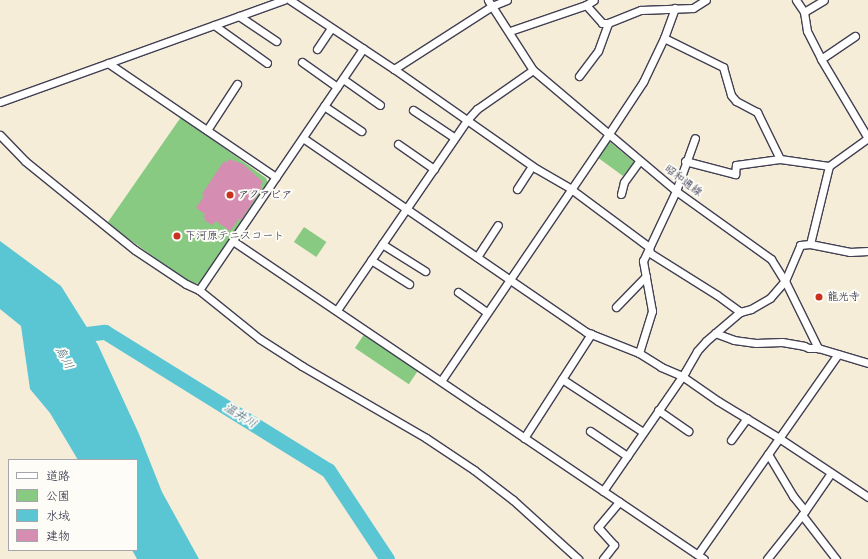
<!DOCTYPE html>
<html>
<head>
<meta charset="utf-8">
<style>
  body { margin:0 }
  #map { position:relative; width:868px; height:559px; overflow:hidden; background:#f6edd9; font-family:"Balsamiq Sans","Klee One",sans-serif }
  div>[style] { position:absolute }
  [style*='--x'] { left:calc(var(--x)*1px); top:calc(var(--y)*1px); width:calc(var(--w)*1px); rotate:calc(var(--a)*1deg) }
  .green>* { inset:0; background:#88ca82; transform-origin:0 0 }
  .water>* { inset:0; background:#5ac6d4 }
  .river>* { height:15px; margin:-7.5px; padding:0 7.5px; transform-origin:7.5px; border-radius:7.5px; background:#5ac6d4 }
  .building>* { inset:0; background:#d58db1 }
  .roads { filter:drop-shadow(1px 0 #424053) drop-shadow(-1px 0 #424053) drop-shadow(0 1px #424053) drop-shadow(0 -1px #424053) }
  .street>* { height:7px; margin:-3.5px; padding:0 3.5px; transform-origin:3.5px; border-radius:3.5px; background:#fff }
  .dots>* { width:11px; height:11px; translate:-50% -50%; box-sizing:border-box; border:2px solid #fdfcf7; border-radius:50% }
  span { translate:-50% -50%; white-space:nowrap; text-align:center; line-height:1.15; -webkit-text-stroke:4px #fdfcf7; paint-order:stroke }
  .street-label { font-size:11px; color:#22223b }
  .poi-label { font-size:11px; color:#22223b }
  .left { translate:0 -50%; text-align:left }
  .water-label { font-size:12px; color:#365b71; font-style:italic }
  .legend { position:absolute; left:8px; top:459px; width:130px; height:92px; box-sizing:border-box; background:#fdfcf7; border:1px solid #a5a5ac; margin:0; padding:5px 7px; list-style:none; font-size:12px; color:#22223b }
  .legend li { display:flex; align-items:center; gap:8px; height:20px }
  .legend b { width:20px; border:1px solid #a5a5ac }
</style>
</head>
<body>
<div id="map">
  <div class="green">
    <i style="clip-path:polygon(181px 117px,266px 178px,268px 183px,199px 284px,187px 281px,111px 226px,108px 222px)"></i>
    <i style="clip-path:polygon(607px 141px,609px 141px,634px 162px,623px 176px,597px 157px)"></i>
    <i style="left:304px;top:227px;width:27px;height:18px;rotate:34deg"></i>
    <i style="left:365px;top:333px;width:65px;height:18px;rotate:34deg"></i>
  </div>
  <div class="water">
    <i style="clip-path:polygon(0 241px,61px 286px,98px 345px,139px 434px,162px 492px,199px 559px,137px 559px,132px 550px,137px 550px,137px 460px,78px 460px,50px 413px,30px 389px,21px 326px,0 309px)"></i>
  </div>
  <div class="river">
    <i style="--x:70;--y:336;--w:35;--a:-7"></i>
    <i style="--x:105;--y:332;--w:262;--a:31.8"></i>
    <i style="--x:328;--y:470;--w:107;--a:56.5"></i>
  </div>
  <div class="building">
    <i style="clip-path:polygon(229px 159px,243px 164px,263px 182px,260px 186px,262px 188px,241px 220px,239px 219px,230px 231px,216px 221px,212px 225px,204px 220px,206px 218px,203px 217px,205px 214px,196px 208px,204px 196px,202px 194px,224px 161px,227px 163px)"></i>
  </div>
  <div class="roads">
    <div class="street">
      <i style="--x:290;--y:0;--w:125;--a:33.6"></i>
      <i style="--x:394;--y:69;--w:174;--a:35"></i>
      <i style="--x:537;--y:169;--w:39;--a:30"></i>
      <i style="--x:571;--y:189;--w:97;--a:36.6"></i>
      <i style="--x:649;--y:247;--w:6;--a:81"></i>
      <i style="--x:650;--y:253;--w:79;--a:32.1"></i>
      <i style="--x:717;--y:295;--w:29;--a:36"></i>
      <i style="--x:488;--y:0;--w:83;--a:57.3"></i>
      <i style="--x:533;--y:70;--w:187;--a:40.2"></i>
      <i style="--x:676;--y:191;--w:117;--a:35.6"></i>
      <i style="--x:771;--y:259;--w:26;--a:58"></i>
      <i style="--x:785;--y:281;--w:75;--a:63.8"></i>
      <i style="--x:818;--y:348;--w:52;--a:16.7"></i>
      <i style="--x:796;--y:0;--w:14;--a:56"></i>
      <i style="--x:804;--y:12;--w:19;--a:81"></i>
      <i style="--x:807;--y:31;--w:31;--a:63"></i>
      <i style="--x:821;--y:59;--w:92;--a:59.3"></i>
      <i style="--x:586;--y:5;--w:24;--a:48"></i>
      <i style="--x:602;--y:23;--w:6;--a:0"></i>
      <i style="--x:608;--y:23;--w:35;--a:-22"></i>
      <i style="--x:641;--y:10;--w:52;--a:-2.2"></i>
      <i style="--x:693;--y:8;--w:15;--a:-32"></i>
      <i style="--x:804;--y:12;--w:23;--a:-31"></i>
      <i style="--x:239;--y:16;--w:45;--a:34"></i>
      <i style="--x:214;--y:25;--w:65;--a:35.6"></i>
      <i style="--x:510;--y:31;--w:80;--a:-18.9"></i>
      <i style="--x:586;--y:5;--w:9;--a:-32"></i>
      <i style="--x:664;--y:38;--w:66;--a:26.2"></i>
      <i style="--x:723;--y:67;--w:29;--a:74"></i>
      <i style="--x:731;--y:95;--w:8;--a:50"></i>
      <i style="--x:736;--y:101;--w:24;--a:28"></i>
      <i style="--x:757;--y:112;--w:52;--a:63.9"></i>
      <i style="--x:317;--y:49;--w:25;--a:-56"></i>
      <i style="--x:821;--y:59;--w:41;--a:-34.1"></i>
      <i style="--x:302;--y:62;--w:43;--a:35.5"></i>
      <i style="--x:108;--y:63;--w:203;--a:34.2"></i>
      <i style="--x:394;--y:69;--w:117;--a:-32.7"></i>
      <i style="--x:492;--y:6;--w:16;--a:-22"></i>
      <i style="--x:579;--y:76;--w:31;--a:-53"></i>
      <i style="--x:598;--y:51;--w:30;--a:-70"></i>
      <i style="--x:343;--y:79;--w:45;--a:35.1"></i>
      <i style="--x:0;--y:102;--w:302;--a:-19.8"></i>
      <i style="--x:324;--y:106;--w:45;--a:34"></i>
      <i style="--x:413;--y:110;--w:50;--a:33.7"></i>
      <i style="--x:207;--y:130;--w:55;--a:-56.9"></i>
      <i style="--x:0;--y:135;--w:36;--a:46"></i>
      <i style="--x:25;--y:161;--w:141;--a:39"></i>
      <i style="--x:135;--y:250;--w:61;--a:33.7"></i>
      <i style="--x:186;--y:284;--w:14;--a:25"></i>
      <i style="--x:199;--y:290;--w:78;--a:38.8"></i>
      <i style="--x:260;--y:339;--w:50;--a:32.7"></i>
      <i style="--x:302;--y:366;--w:143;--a:30.1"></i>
      <i style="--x:426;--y:438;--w:58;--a:33.7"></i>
      <i style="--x:474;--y:470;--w:49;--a:37.6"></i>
      <i style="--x:513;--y:500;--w:88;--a:42.2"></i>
      <i style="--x:303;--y:138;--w:343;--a:34.4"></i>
      <i style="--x:586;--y:332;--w:57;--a:21.6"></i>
      <i style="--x:639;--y:353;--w:26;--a:32"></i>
      <i style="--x:661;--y:367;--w:23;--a:23"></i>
      <i style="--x:682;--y:376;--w:44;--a:34.8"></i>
      <i style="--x:718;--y:401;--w:71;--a:31.2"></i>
      <i style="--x:779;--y:438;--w:107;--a:33.5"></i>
      <i style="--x:398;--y:144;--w:44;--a:34.8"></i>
      <i style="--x:685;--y:161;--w:52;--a:14.6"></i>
      <i style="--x:735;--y:174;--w:9;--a:-84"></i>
      <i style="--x:736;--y:165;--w:44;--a:-7.8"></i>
      <i style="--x:780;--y:159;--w:49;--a:8.1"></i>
      <i style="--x:517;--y:189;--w:27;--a:-57"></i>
      <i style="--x:621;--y:194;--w:12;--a:-76"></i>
      <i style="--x:624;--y:182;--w:26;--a:-54"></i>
      <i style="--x:233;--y:241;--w:568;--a:34.03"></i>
      <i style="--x:382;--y:244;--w:51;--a:32.1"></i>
      <i style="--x:810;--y:244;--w:41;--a:11.3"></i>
      <i style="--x:850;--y:252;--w:18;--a:-3"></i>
      <i style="--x:477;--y:257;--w:38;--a:-57"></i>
      <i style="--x:371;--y:260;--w:45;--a:32.3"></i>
      <i style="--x:199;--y:290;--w:292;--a:-55.8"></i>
      <i style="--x:458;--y:292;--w:35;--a:35"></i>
      <i style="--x:616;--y:307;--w:43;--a:-45.9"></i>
      <i style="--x:337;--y:310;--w:230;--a:-55.6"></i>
      <i style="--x:467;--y:120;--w:15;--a:-48"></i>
      <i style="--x:477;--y:109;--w:68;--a:-34.9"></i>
      <i style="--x:715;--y:333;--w:20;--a:20"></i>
      <i style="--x:734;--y:340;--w:22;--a:8"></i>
      <i style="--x:756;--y:343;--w:26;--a:-2"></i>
      <i style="--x:782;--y:342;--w:22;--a:10"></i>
      <i style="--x:804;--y:346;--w:5;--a:22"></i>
      <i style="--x:809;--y:348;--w:9;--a:0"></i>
      <i style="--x:639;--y:353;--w:44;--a:-72.8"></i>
      <i style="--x:652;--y:311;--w:51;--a:-100.2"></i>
      <i style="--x:643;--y:261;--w:77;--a:-64.8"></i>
      <i style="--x:676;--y:191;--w:56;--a:-70.3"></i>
      <i style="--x:562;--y:379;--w:97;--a:33.2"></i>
      <i style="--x:441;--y:381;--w:297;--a:-55.8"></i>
      <i style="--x:608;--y:135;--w:64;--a:-56.6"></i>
      <i style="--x:643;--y:82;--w:49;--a:-64.5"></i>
      <i style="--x:664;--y:38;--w:32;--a:-70"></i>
      <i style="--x:658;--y:410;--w:37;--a:35"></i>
      <i style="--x:590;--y:431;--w:45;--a:34"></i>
      <i style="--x:524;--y:438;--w:124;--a:-57.2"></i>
      <i style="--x:731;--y:440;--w:27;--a:-54"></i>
      <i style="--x:768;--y:454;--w:49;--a:59.2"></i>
      <i style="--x:793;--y:496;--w:19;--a:51"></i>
      <i style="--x:603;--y:491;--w:145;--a:-55.4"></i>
      <i style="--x:685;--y:372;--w:24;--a:-60"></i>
      <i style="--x:697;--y:351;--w:13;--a:-48"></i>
      <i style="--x:706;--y:341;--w:45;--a:-40.5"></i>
      <i style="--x:740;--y:312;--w:11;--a:-15"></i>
      <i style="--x:751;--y:309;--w:22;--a:-30"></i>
      <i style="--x:770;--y:298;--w:23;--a:-49"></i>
      <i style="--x:785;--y:281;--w:39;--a:-67"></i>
      <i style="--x:800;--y:245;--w:10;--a:-6"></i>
      <i style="--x:810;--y:244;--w:80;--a:-76.3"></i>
      <i style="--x:829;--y:166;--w:48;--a:-35.7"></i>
      <i style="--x:802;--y:515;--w:56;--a:52.3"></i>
      <i style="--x:698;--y:554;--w:244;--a:-55"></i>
      <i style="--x:603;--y:559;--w:18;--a:-52"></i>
      <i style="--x:614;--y:545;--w:24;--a:-132"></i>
      <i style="--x:598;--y:527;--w:33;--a:-50"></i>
      <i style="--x:767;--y:559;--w:56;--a:-51.5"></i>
      <i style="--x:802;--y:515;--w:51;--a:-55.4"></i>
    </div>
  </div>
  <div class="dots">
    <i style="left:230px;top:195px;background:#c8321e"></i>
    <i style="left:177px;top:236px;background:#c8321e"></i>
    <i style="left:819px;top:297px;background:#c8321e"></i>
  </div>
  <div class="street-label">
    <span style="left:683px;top:181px;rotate:37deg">昭和通線</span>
  </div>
  <div class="poi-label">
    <span class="left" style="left:238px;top:195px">アクアピア</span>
    <span class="left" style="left:185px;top:236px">下河原テニスコート</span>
    <span class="left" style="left:827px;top:297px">龍光寺</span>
  </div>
  <div class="water-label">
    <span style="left:64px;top:358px;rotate:62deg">烏川</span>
    <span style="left:240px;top:416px;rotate:32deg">温井川</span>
  </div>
  <ul class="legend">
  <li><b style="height:5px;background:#fff"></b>道路</li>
  <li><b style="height:11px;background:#88ca82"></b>公園</li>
  <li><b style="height:11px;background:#5ac6d4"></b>水域</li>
  <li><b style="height:11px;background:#d58db1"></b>建物</li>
  </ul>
</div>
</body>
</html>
